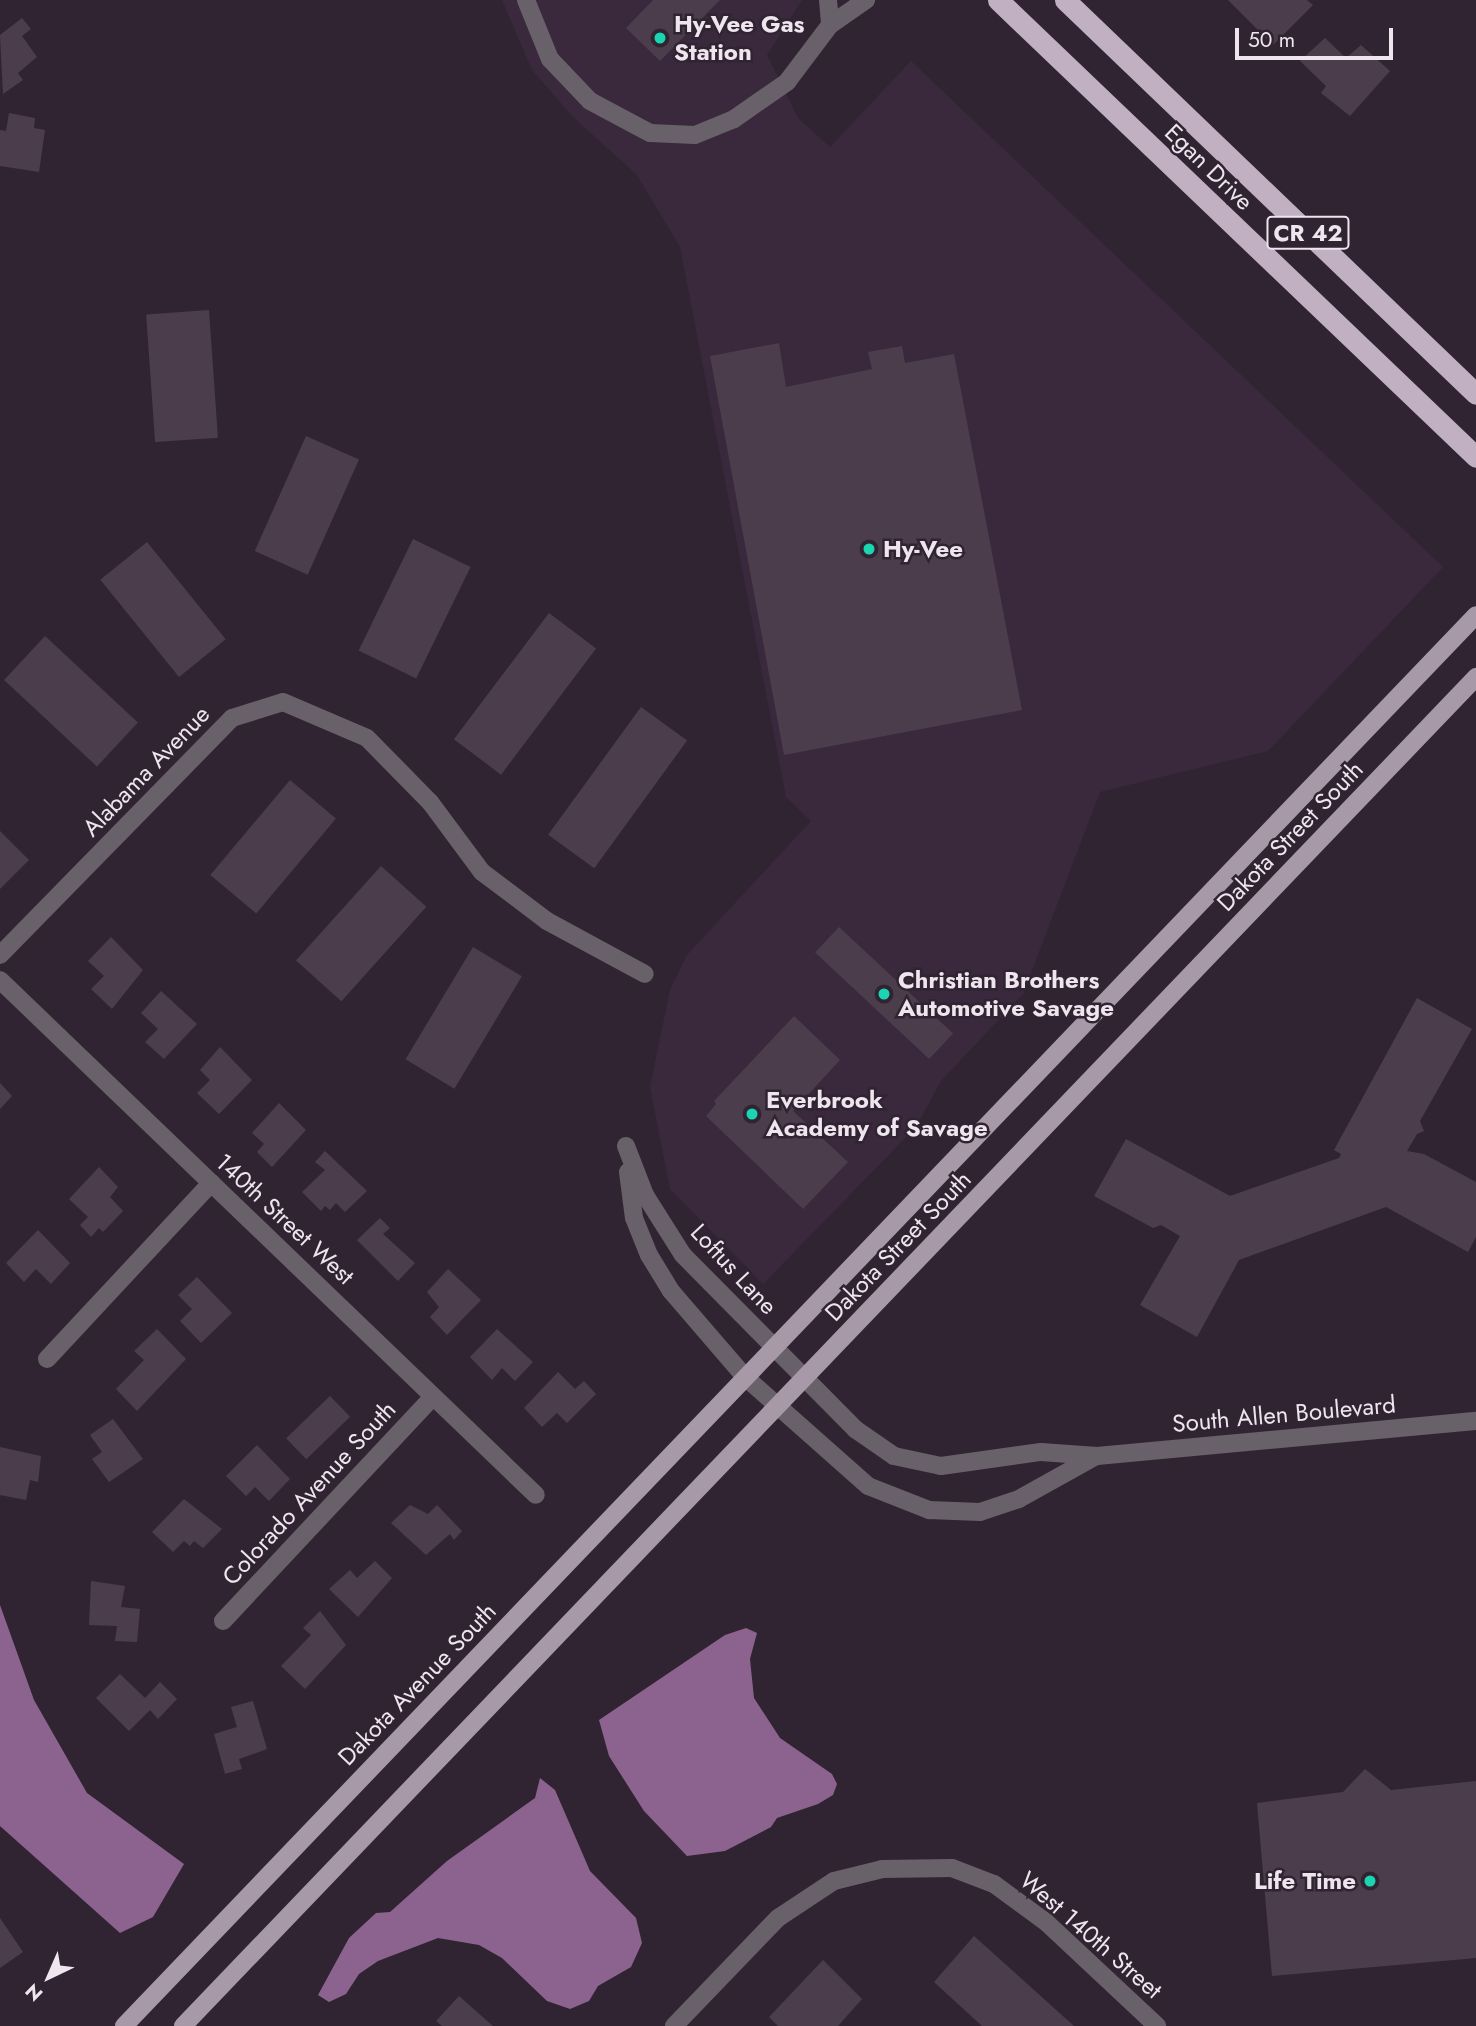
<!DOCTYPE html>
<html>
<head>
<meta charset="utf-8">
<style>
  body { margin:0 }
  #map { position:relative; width:1476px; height:2026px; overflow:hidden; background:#312432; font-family:Jost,sans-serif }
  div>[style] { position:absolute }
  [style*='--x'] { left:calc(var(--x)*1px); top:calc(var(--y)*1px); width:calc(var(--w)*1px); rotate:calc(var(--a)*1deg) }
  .built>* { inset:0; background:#3a283c }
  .water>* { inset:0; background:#8c638e }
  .building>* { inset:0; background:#4c3d4d; transform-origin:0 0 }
  .minor>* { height:18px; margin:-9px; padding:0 9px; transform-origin:9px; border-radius:9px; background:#696169 }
  .major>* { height:18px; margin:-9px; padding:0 9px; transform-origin:9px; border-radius:9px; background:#a899a8 }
  .highway>* { height:21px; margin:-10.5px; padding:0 10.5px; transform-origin:10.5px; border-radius:10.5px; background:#c1afc2 }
  .dots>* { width:19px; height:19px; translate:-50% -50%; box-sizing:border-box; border:4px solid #312432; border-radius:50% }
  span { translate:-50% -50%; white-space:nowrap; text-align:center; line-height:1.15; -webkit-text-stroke:5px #312432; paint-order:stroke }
  .shield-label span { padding:2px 5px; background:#312432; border:2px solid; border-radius:5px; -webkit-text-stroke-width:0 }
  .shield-label { font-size:23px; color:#eee5ef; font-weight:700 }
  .poi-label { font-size:24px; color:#eee5ef; font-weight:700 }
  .left { translate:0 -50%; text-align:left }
  .right { translate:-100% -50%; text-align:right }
  .street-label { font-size:24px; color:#eee5ef }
  .north { position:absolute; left:14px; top:1942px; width:70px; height:70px; -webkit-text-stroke:5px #312432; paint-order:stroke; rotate:224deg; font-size:19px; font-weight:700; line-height:28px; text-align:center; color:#eee5ef }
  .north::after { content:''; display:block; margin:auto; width:24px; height:32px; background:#eee5ef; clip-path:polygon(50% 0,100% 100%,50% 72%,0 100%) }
  .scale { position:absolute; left:1235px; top:28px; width:158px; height:32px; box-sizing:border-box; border:4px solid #eee5ef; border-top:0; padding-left:9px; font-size:21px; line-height:24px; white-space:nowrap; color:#eee5ef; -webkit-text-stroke:5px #312432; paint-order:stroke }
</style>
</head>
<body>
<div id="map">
  <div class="built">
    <i style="clip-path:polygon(502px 0,802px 0,767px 55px,798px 118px,830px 147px,911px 61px,1443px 567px,1268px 751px,1100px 792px,1023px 994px,941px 1081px,916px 1127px,763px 1284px,670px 1189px,650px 1087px,670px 990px,687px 955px,811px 821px,786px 797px,680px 247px,637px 175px,572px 116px,532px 70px)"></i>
  </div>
  <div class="water">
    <i style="clip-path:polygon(0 1605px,34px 1700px,87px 1793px,184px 1864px,153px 1917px,120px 1933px,0 1826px)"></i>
    <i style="clip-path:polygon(746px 1628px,757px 1633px,750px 1659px,754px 1698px,780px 1738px,832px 1774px,837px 1784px,833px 1795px,818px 1804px,777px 1818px,771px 1827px,725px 1851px,687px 1856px,644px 1811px,609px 1756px,599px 1720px,725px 1635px)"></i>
    <i style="clip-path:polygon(540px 1778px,555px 1790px,590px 1871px,636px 1918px,642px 1943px,631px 1967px,598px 1986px,589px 2001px,570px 2009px,547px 2001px,502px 1958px,479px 1945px,438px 1938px,378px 1961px,359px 1974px,346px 1994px,329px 2002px,318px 1995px,349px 1938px,376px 1913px,390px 1912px,447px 1861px,535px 1798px)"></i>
  </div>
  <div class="building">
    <i style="clip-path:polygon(653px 0,720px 0,660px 61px,626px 28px)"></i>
    <i style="clip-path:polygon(1228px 0,1307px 0,1313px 5px,1273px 45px)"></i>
    <i style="clip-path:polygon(22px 18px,31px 29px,22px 36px,37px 57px,18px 73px,23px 80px,3px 94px,0 35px)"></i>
    <i style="clip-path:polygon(1325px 38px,1346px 58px,1361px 45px,1390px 71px,1350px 116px,1321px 93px,1326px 86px,1300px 61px)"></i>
    <i style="clip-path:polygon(9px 113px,35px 118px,34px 128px,45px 130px,39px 172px,0 166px,0 130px,6px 131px)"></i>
    <i style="left:209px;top:310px;width:128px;height:63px;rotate:86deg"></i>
    <i style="clip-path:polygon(779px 343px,786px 387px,872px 369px,868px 352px,902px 346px,905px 363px,954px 354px,1022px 710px,784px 755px,710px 356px)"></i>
    <i style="left:306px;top:436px;width:58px;height:126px;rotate:24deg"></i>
    <i style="left:413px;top:539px;width:64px;height:124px;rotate:26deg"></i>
    <i style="left:147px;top:542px;width:125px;height:60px;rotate:51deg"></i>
    <i style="left:549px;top:613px;width:59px;height:158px;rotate:37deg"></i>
    <i style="left:45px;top:636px;width:127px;height:60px;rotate:43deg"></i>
    <i style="left:641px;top:707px;width:57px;height:158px;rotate:36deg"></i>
    <i style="left:290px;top:780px;width:60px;height:124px;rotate:40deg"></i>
    <i style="clip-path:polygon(0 831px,29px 860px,0 889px)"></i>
    <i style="left:381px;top:866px;width:61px;height:127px;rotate:42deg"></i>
    <i style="left:839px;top:927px;width:156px;height:35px;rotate:43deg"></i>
    <i style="clip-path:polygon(111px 937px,143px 970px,112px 1009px,91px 989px,104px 976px,88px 961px)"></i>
    <i style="left:473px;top:947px;width:57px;height:131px;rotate:31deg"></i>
    <i style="clip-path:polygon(161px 991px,197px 1024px,164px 1059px,145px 1042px,158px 1029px,141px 1013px)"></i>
    <i style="clip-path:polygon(1417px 998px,1472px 1029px,1420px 1121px,1424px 1131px,1417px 1134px,1407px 1151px,1424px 1154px,1476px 1182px,1476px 1237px,1468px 1252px,1386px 1207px,1239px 1260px,1197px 1337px,1140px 1305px,1180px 1236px,1161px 1225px,1153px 1228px,1094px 1196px,1126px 1139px,1230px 1196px,1339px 1158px,1341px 1154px,1334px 1150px)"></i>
    <i style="clip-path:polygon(794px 1016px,840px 1060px,793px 1111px,848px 1162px,803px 1209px,706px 1116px,716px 1104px,714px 1101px)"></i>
    <i style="clip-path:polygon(220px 1047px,252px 1080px,219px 1114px,197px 1093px,210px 1080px,200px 1070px)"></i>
    <i style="clip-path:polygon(0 1083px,12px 1096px,0 1109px)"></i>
    <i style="clip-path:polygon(279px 1103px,306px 1130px,272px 1167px,257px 1152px,264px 1144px,252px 1133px)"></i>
    <i style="clip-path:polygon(325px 1151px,367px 1191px,345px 1212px,336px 1203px,330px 1210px,325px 1206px,321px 1211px,302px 1192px,325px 1170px,315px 1162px)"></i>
    <i style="clip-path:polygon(99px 1167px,118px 1187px,110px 1197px,123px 1211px,103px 1232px,99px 1228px,91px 1237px,80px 1225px,88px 1217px,69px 1199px)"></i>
    <i style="clip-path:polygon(380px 1218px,390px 1228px,383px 1234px,415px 1263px,398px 1281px,357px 1240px)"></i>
    <i style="clip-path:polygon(38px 1230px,70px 1263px,51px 1284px,36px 1269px,24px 1282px,6px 1263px)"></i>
    <i style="clip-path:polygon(448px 1269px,481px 1300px,447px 1335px,430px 1317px,439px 1307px,427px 1292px)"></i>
    <i style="clip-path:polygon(197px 1277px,232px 1313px,201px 1343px,180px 1321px,192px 1309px,178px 1295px)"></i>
    <i style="clip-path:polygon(157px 1329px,186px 1359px,137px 1411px,116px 1389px,144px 1360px,134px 1351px)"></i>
    <i style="clip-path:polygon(497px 1329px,533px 1362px,515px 1381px,502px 1368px,492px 1380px,470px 1357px)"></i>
    <i style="clip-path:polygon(558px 1372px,575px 1389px,584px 1381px,596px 1394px,567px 1423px,557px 1413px,542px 1427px,524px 1408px)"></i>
    <i style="left:330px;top:1396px;width:29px;height:61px;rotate:46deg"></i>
    <i style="clip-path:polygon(113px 1419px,143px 1459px,109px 1482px,92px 1459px,102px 1452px,90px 1435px)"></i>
    <i style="clip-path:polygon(257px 1445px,290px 1479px,269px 1501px,255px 1487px,246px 1496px,226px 1476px)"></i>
    <i style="clip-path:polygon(0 1447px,41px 1456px,38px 1482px,30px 1480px,26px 1500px,0 1495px)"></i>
    <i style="clip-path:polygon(184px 1499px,222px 1529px,203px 1548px,194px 1541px,190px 1546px,184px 1541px,173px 1552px,152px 1532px)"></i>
    <i style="clip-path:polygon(410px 1505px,428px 1514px,437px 1505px,462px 1531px,454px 1540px,450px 1534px,426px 1555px,391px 1523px)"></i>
    <i style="clip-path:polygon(375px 1561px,392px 1578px,358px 1617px,329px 1589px,350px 1570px,357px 1578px)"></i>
    <i style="clip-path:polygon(91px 1581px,125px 1586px,121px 1607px,140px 1609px,137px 1642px,115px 1641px,117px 1626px,89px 1625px)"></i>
    <i style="clip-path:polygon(320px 1611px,346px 1645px,305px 1689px,281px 1666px,311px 1635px,303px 1628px)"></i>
    <i style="clip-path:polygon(120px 1674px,145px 1698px,160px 1682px,177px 1699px,158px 1719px,150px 1710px,129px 1731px,96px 1698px)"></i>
    <i style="clip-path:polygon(253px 1701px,267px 1749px,239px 1759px,242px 1769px,225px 1774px,214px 1734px,237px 1727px,231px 1707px)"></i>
    <i style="clip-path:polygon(1365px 1769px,1391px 1790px,1476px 1781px,1476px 1958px,1272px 1976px,1257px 1803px,1343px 1792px)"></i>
    <i style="clip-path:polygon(0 1918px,23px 1952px,0 1968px)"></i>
    <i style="clip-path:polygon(974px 1936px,1074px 2026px,982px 2026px,934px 1982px)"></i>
    <i style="clip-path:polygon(823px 1960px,862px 1999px,838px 2026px,778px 2026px,769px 2017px)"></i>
    <i style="clip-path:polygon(459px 1996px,493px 2026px,442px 2026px,436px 2021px)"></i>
  </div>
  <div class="minor">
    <i style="--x:526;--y:0;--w:64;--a:67.9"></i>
    <i style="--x:550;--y:59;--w:58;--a:46.4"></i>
    <i style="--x:590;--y:101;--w:68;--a:28.1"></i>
    <i style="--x:650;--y:133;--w:45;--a:2.5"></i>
    <i style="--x:695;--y:135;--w:42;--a:-22.3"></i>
    <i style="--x:734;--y:119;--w:65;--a:-34.9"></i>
    <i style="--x:787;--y:82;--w:71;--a:-53"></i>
    <i style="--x:828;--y:0;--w:25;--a:85"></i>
    <i style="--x:830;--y:25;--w:44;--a:-34.8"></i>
    <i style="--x:0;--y:955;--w:332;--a:-45.6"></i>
    <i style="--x:232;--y:718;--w:53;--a:-17.4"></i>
    <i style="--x:283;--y:702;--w:91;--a:23.2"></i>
    <i style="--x:367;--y:738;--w:90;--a:45.5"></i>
    <i style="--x:430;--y:802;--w:87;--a:53.4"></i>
    <i style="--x:482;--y:872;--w:81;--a:37"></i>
    <i style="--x:547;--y:921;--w:111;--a:28.4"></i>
    <i style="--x:0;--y:980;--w:743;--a:43.86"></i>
    <i style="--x:626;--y:1146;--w:53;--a:68.8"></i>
    <i style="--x:645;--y:1195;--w:71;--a:57.7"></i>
    <i style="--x:683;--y:1255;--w:245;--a:45.3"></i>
    <i style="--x:855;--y:1429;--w:47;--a:34.7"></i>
    <i style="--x:894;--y:1456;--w:48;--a:12"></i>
    <i style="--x:941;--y:1466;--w:101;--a:-8"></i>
    <i style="--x:1041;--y:1452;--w:56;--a:4.1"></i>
    <i style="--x:1097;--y:1456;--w:381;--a:-5.3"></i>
    <i style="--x:628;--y:1172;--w:46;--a:82.6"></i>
    <i style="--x:634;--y:1218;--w:40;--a:68"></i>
    <i style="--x:649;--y:1255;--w:42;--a:58.6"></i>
    <i style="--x:671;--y:1291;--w:113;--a:49.3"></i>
    <i style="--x:745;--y:1377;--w:164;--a:41.5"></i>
    <i style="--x:868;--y:1486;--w:66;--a:21.5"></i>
    <i style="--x:929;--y:1510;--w:51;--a:2.2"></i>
    <i style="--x:980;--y:1512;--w:41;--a:-18.4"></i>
    <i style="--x:1019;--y:1499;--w:86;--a:-29.2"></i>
    <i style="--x:47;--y:1359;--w:241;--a:-47"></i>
    <i style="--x:223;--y:1621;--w:304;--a:-46.9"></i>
    <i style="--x:674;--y:2026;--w:150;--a:-46.1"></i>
    <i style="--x:778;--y:1918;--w:67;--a:-33.5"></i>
    <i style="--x:834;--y:1881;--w:49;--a:-14"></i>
    <i style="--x:882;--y:1869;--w:70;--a:-0.8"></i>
    <i style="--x:952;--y:1868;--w:45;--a:20.9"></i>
    <i style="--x:994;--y:1884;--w:66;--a:36.3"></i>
    <i style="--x:1047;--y:1923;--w:151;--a:43.1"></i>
  </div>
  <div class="major">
    <i style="--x:124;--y:2026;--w:1954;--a:-46.22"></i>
    <i style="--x:183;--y:2026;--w:1869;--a:-46.21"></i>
  </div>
  <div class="highway">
    <i style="--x:998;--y:0;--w:661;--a:43.71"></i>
    <i style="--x:1065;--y:0;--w:569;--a:43.79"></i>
  </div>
  <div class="dots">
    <i style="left:660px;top:38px;background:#1bd5b2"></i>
    <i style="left:869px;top:549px;background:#1bd5b2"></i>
    <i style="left:884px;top:994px;background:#1bd5b2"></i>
    <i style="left:752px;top:1114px;background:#1bd5b2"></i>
    <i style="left:1370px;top:1881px;background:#1bd5b2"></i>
  </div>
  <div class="shield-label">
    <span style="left:1308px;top:233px">CR 42</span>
  </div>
  <div class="poi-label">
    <span class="left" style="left:674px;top:38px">Hy-Vee Gas<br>Station</span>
    <span class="left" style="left:883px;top:549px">Hy-Vee</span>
    <span class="left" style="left:898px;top:994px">Christian Brothers<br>Automotive Savage</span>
    <span class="left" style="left:766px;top:1114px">Everbrook<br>Academy of Savage</span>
    <span class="right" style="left:1356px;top:1881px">Life Time</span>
  </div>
  <div class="street-label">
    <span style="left:1209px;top:167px;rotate:44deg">Egan Drive</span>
    <span style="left:146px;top:771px;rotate:-46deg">Alabama Avenue</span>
    <span style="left:1290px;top:836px;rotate:-46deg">Dakota Street South</span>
    <span style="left:285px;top:1219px;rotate:43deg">140th Street West</span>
    <span style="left:898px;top:1246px;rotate:-46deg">Dakota Street South</span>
    <span style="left:734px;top:1269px;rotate:47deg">Loftus Lane</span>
    <span style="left:1284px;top:1414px;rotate:-5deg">South Allen Boulevard</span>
    <span style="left:309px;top:1493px;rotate:-47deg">Colorado Avenue South</span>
    <span style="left:417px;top:1684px;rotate:-46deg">Dakota Avenue South</span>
    <span style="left:1091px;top:1935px;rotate:41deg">West 140th Street</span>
  </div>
  <div class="north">N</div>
  <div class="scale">50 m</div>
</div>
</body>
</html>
